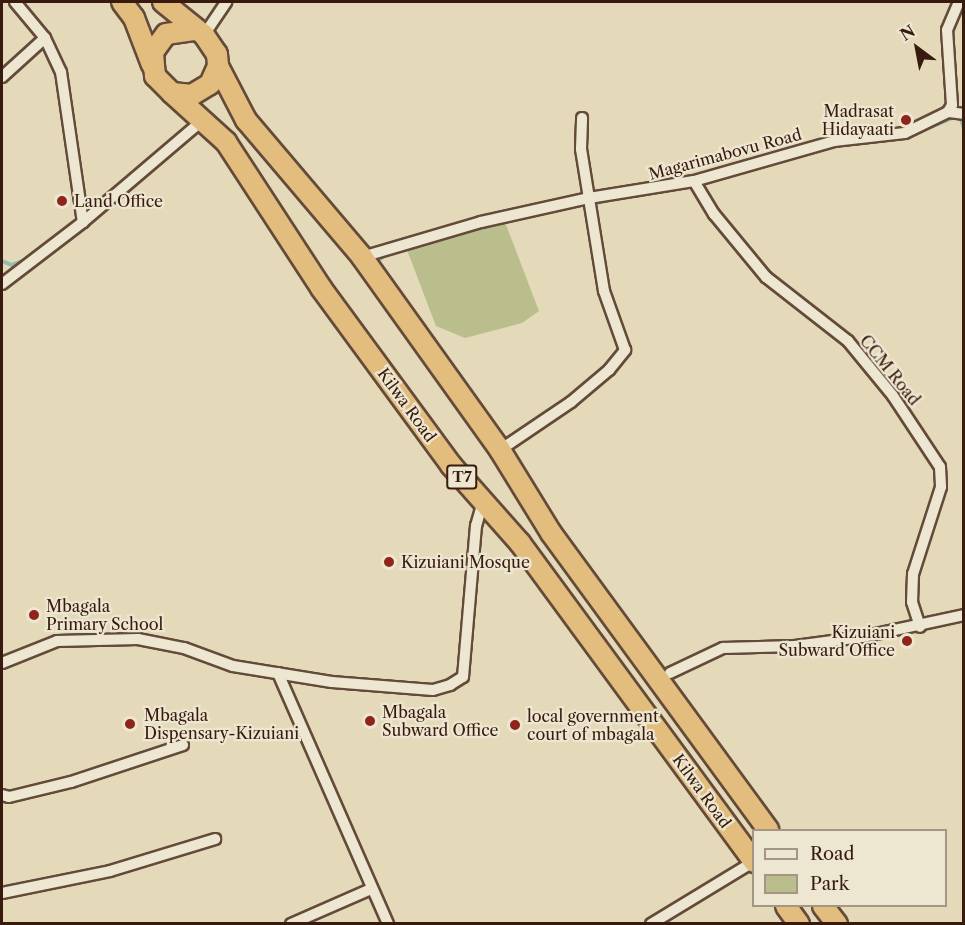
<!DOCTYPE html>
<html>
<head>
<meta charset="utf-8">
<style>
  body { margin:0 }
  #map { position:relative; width:965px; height:925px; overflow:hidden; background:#e4daba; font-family:"Libre Caslon Text",serif }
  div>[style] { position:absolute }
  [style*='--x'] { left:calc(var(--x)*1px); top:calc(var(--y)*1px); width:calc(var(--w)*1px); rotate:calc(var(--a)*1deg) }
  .green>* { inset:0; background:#b9be8c }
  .stream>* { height:4px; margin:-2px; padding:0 2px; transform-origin:2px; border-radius:2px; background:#95bbad }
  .roads { filter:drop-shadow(2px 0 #644a39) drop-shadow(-2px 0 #644a39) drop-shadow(0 2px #644a39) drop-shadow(0 -2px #644a39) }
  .street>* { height:10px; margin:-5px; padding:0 5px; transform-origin:5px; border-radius:5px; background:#ede7d2 }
  .highway>* { height:20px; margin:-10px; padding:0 10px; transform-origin:10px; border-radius:10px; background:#e2bd7d }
  .dots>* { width:16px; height:16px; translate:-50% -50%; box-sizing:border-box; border:3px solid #ede7d2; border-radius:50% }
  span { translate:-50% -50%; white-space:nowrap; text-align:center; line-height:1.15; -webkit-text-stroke:4.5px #ede7d2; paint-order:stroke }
  .shield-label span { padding:2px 4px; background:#ede7d2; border:2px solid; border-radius:4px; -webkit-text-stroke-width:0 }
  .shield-label { font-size:15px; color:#391a0e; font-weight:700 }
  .poi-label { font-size:16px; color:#391a0e }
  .right { translate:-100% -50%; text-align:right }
  .left { translate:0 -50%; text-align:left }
  .street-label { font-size:16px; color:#391a0e }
  .frame { position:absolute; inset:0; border:3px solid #391a0e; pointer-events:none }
  .legend { position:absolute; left:752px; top:829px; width:195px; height:78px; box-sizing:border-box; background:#ede7d2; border:2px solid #a59584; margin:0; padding:8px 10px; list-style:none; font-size:18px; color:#391a0e }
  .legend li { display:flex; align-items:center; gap:12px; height:30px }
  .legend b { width:30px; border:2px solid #a59584 }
  .north { position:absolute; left:887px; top:18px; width:60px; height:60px; -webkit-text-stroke:4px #ede7d2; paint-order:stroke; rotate:328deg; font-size:16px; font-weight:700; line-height:24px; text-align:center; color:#391a0e }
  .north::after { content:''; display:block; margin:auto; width:21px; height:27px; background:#391a0e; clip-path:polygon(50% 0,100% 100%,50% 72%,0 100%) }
</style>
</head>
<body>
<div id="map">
  <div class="green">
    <i style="clip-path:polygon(505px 222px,539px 311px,522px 323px,465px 338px,436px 326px,407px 250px)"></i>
  </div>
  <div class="stream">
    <i style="--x:152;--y:86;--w:31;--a:45"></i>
    <i style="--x:960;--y:116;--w:13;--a:72"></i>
    <i style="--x:919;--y:132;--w:38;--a:-23"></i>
    <i style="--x:855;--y:144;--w:34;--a:-7"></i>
    <i style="--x:635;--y:196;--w:52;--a:-10"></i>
    <i style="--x:591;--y:204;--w:19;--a:-12"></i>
    <i style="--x:92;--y:207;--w:9;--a:-36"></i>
    <i style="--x:462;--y:233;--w:53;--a:-14.3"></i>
    <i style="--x:2;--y:261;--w:11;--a:22"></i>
    <i style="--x:12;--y:265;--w:12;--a:-20"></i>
    <i style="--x:23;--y:261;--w:45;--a:-36.9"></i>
    <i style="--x:375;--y:263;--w:16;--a:-38"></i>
  </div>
  <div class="roads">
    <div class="street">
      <i style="--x:15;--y:2;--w:47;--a:50.2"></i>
      <i style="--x:45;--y:38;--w:38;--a:65"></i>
      <i style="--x:61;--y:72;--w:152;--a:81.7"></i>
      <i style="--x:204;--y:35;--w:40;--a:-56"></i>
      <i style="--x:2;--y:77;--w:58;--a:-42.2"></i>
      <i style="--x:948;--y:112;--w:16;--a:7"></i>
      <i style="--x:694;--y:181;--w:39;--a:59"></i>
      <i style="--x:714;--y:214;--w:82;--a:50.5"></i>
      <i style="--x:766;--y:277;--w:104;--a:38"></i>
      <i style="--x:848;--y:341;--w:71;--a:50.7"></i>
      <i style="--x:893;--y:396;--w:85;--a:56.5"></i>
      <i style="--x:940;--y:467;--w:20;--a:87"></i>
      <i style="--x:941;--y:487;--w:91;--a:107.8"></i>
      <i style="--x:913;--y:574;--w:28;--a:92"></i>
      <i style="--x:912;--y:602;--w:26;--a:72"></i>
      <i style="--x:362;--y:257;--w:124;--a:-16.4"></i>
      <i style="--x:481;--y:222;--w:111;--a:-12.5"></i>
      <i style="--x:589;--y:198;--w:106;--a:-9.2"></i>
      <i style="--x:694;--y:181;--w:146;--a:-15.9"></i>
      <i style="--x:834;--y:141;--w:71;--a:-6.4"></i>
      <i style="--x:905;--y:133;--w:48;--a:-26"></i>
      <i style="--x:948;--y:112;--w:8;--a:-60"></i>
      <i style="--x:952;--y:105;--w:75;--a:-93.8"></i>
      <i style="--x:947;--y:30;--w:30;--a:-67"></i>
      <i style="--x:2;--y:284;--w:102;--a:-37.4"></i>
      <i style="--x:83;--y:222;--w:159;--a:-40.4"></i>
      <i style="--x:500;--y:450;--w:86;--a:-34.1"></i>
      <i style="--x:571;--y:402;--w:50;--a:-40.1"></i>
      <i style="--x:609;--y:370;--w:26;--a:-51"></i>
      <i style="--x:625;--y:350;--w:63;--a:-109.6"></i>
      <i style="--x:604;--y:291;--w:144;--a:-99.2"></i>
      <i style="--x:581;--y:149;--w:31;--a:-88"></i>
      <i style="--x:2;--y:663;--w:59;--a:-21.8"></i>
      <i style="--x:57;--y:641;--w:81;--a:-1.4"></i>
      <i style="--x:138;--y:639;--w:47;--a:11.1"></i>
      <i style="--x:184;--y:648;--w:52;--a:20.2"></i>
      <i style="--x:233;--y:666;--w:100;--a:9.2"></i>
      <i style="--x:332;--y:682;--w:101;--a:4.5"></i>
      <i style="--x:433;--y:690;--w:18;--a:-16"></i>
      <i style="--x:450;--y:685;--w:15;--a:-32"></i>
      <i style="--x:463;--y:677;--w:152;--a:-85.1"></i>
      <i style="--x:476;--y:526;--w:26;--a:-74"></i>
      <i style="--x:278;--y:673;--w:274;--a:66.3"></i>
      <i style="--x:670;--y:673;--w:59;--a:-25.3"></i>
      <i style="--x:723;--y:648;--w:72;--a:-1.6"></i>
      <i style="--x:795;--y:646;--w:68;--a:-7.7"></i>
      <i style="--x:862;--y:637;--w:104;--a:-12.2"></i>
      <i style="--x:2;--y:795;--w:7;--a:16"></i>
      <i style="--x:9;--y:797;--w:64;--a:-13.6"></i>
      <i style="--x:71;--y:782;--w:118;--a:-18.3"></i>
      <i style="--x:2;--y:893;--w:110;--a:-11.5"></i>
      <i style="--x:110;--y:871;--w:110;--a:-16.9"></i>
      <i style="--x:291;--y:924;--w:87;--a:-23.6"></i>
      <i style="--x:651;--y:924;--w:119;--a:-31.3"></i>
    </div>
    <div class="highway">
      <i style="--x:122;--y:2;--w:20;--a:53"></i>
      <i style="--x:134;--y:18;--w:50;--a:69"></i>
      <i style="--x:163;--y:2;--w:53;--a:38.8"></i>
      <i style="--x:204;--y:35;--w:23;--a:56"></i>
      <i style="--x:217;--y:54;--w:12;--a:85"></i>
      <i style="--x:218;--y:66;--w:20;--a:114"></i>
      <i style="--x:210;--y:84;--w:21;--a:149"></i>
      <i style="--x:192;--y:95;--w:20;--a:-174"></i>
      <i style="--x:172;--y:93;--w:24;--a:-135"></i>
      <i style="--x:155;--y:76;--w:24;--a:-95"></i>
      <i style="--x:153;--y:52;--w:22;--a:-54"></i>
      <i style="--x:166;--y:34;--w:28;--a:-8"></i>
      <i style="--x:218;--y:66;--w:61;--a:62.6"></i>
      <i style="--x:246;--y:120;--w:180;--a:49.7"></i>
      <i style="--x:362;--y:257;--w:237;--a:54.4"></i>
      <i style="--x:500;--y:450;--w:97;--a:58.4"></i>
      <i style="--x:551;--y:533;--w:368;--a:53.8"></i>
      <i style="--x:172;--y:93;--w:73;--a:42.2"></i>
      <i style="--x:226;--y:142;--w:174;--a:56.9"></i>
      <i style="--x:321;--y:288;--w:220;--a:53.7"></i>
      <i style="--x:451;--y:465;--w:104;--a:48.5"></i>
      <i style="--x:520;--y:543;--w:396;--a:53.7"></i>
      <i style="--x:786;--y:906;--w:22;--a:54"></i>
      <i style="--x:823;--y:906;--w:23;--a:52"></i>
    </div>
  </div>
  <div class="dots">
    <i style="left:906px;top:120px;background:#8f2418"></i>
    <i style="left:62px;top:201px;background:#8f2418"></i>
    <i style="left:389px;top:562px;background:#8f2418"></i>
    <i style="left:34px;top:615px;background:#8f2418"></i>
    <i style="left:907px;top:641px;background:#8f2418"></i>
    <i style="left:370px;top:721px;background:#8f2418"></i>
    <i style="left:130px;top:724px;background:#8f2418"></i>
    <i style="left:515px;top:725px;background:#8f2418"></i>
  </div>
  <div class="shield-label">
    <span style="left:462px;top:477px">T7</span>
  </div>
  <div class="poi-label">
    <span class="right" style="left:894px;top:120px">Madrasat<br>Hidayaati</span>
    <span class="left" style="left:74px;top:201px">Land Office</span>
    <span class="left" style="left:401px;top:562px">Kizuiani Mosque</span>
    <span class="left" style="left:46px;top:615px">Mbagala<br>Primary School</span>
    <span class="right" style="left:895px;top:641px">Kizuiani<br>Subward Office</span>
    <span class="left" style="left:382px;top:721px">Mbagala<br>Subward Office</span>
    <span class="left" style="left:144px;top:724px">Mbagala<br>Dispensary-Kizuiani</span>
    <span class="left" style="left:527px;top:725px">local government<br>court of mbagala</span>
  </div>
  <div class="street-label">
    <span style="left:725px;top:154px;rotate:-15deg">Magarimabovu Road</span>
    <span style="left:890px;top:370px;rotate:51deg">CCM Road</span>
    <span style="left:407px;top:405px;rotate:54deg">Kilwa Road</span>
    <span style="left:702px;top:791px;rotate:54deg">Kilwa Road</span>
  </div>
  <div class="frame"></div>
  <ul class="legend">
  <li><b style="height:8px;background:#ede7d2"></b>Road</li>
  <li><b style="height:16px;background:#b9be8c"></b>Park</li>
  </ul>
  <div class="north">N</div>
</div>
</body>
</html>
